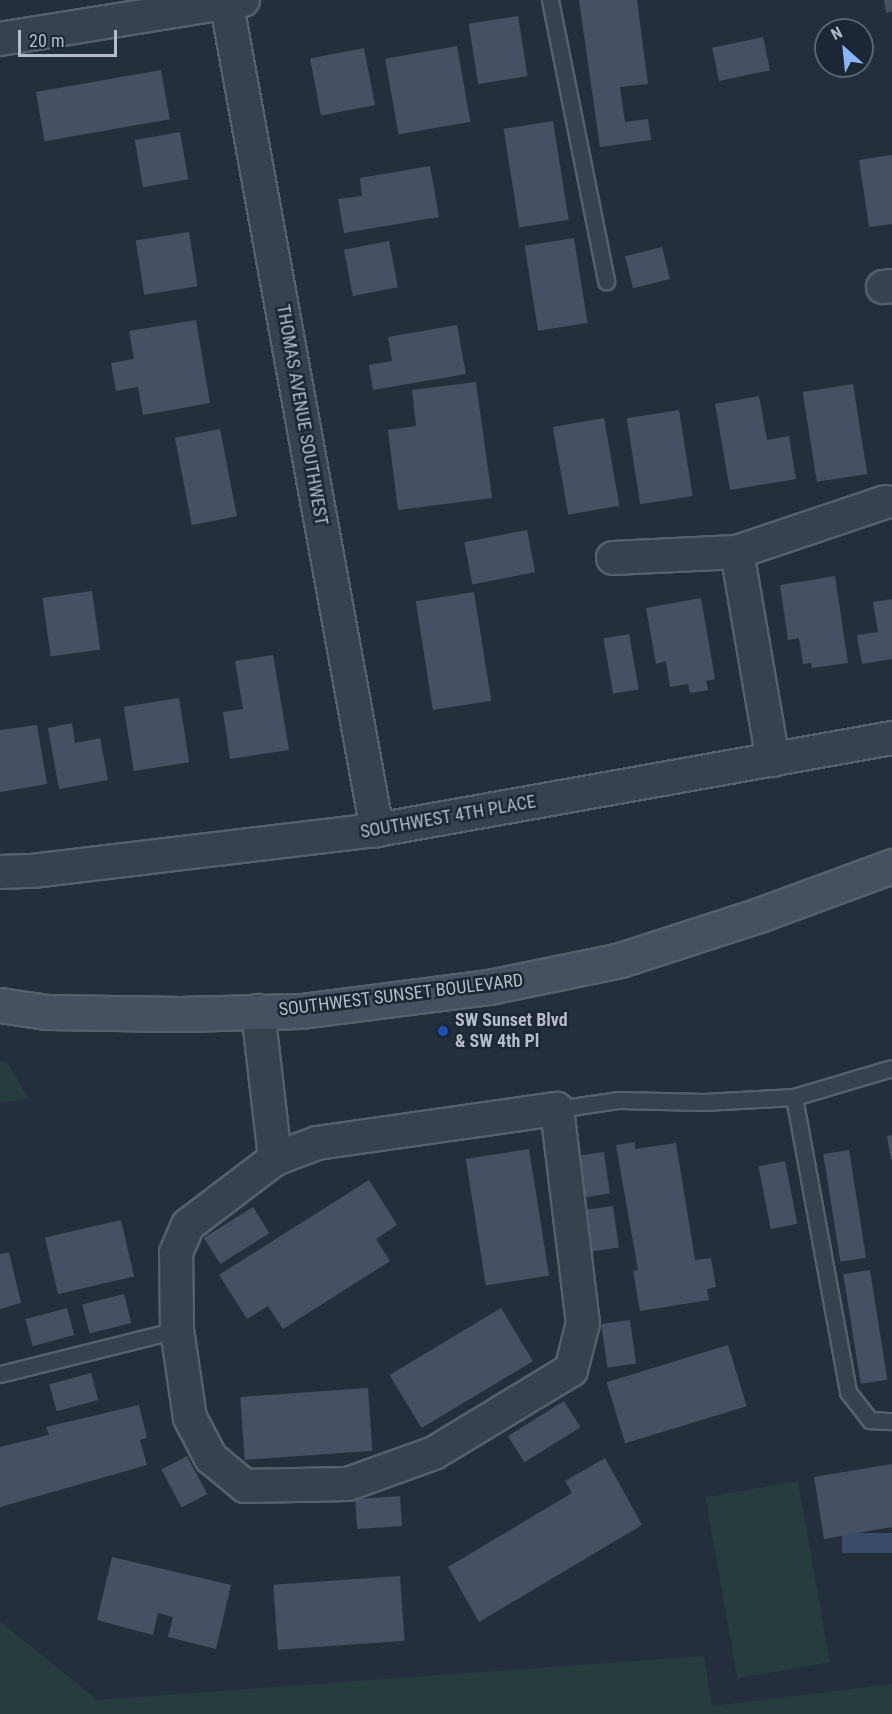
<!DOCTYPE html>
<html>
<head>
<meta charset="utf-8">
<style>
  body { margin:0 }
  #map { position:relative; width:892px; height:1714px; overflow:hidden; background:#242f3e; font-family:"Roboto Condensed",sans-serif }
  div>[style] { position:absolute }
  [style*='--x'] { left:calc(var(--x)*1px); top:calc(var(--y)*1px); width:calc(var(--w)*1px); rotate:calc(var(--a)*1deg) }
  .green>* { inset:0; background:#263c3f; transform-origin:0 0 }
  .water>* { inset:0; background:#394c67; transform-origin:0 0 }
  .building>* { inset:0; background:#455162; transform-origin:0 0 }
  .roads { filter:drop-shadow(2px 0 #565f6c) drop-shadow(-2px 0 #565f6c) drop-shadow(0 2px #565f6c) drop-shadow(0 -2px #565f6c) }
  .lane>* { height:15px; margin:-7.5px; padding:0 7.5px; transform-origin:7.5px; border-radius:7.5px; background:#38414e }
  .street>* { height:32px; margin:-16px; padding:0 16px; transform-origin:16px; border-radius:16px; background:#38414e }
  .secondary>* { height:33px; margin:-16.5px; padding:0 16.5px; transform-origin:16.5px; border-radius:16.5px; background:#465061 }
  .dots>* { width:16px; height:16px; translate:-50% -50%; box-sizing:border-box; border:3px solid #1d2633; border-radius:50% }
  span { translate:-50% -50%; white-space:nowrap; text-align:center; line-height:1.15; -webkit-text-stroke:5px #1d2633; paint-order:stroke }
  .street-label { font-size:18px; color:#b4bcc9 }
  .poi-label { font-size:18px; color:#b4bcc9; font-weight:700 }
  .left { translate:0 -50%; text-align:left }
  .north { position:absolute; left:814px; top:18px; width:60px; height:60px; box-sizing:border-box; background:#1d2633; border:2px solid #59626f; border-radius:50%; rotate:333deg; font-size:16px; font-weight:700; line-height:24px; text-align:center; color:#b4bcc9 }
  .north::after { content:''; display:block; margin:auto; width:21px; height:27px; background:#8ab4f8; clip-path:polygon(50% 0,100% 100%,50% 72%,0 100%) }
  .scale { position:absolute; left:18px; top:30px; width:99px; height:27px; box-sizing:border-box; border:3px solid #b4bcc9; border-top:0; padding-left:8px; font-size:18px; line-height:21px; white-space:nowrap; color:#b4bcc9; -webkit-text-stroke:4px #1d2633; paint-order:stroke }
</style>
</head>
<body>
<div id="map">
  <div class="green">
    <i style="clip-path:polygon(0 1061px,7px 1062px,29px 1099px,0 1103px)"></i>
    <i style="left:798px;top:1481px;width:184px;height:94px;rotate:80deg"></i>
    <i style="clip-path:polygon(0 1621px,97px 1700px,704px 1656px,712px 1706px,892px 1684px,892px 1714px,0 1714px)"></i>
  </div>
  <div class="water">
    <i style="left:892px;top:1533px;width:20px;height:50px;rotate:90deg"></i>
  </div>
  <div class="building">
    <i style="clip-path:polygon(579px 0,637px 0,648px 84px,620px 87px,625px 122px,648px 119px,651px 140px,600px 147px)"></i>
    <i style="clip-path:polygon(884px 0,892px 0,892px 11px,886px 13px)"></i>
    <i style="left:518px;top:16px;width:61px;height:50px;rotate:81deg"></i>
    <i style="left:763px;top:37px;width:34px;height:52px;rotate:78deg"></i>
    <i style="left:457px;top:46px;width:77px;height:73px;rotate:80deg"></i>
    <i style="left:364px;top:48px;width:58px;height:55px;rotate:79deg"></i>
    <i style="left:161px;top:70px;width:50px;height:127px;rotate:80deg"></i>
    <i style="left:553px;top:121px;width:100px;height:50px;rotate:81deg"></i>
    <i style="left:180px;top:132px;width:48px;height:46px;rotate:80deg"></i>
    <i style="clip-path:polygon(892px 155px,892px 224px,869px 227px,859px 160px)"></i>
    <i style="clip-path:polygon(430px 166px,439px 217px,344px 233px,338px 199px,362px 196px,360px 178px)"></i>
    <i style="left:189px;top:232px;width:55px;height:54px;rotate:81deg"></i>
    <i style="left:574px;top:238px;width:86px;height:50px;rotate:81deg"></i>
    <i style="left:389px;top:241px;width:47px;height:46px;rotate:79deg"></i>
    <i style="left:662px;top:247px;width:33px;height:38px;rotate:76deg"></i>
    <i style="clip-path:polygon(196px 320px,210px 403px,143px 415px,138px 387px,116px 391px,111px 363px,134px 359px,129px 331px)"></i>
    <i style="clip-path:polygon(457px 325px,466px 374px,373px 390px,369px 365px,392px 361px,388px 337px)"></i>
    <i style="clip-path:polygon(476px 382px,492px 498px,398px 510px,388px 430px,416px 426px,412px 390px)"></i>
    <i style="left:853px;top:384px;width:91px;height:51px;rotate:81deg"></i>
    <i style="clip-path:polygon(759px 396px,767px 440px,789px 436px,796px 479px,730px 490px,715px 404px)"></i>
    <i style="left:679px;top:410px;width:87px;height:53px;rotate:81deg"></i>
    <i style="left:604px;top:418px;width:89px;height:52px;rotate:80deg"></i>
    <i style="left:220px;top:429px;width:89px;height:46px;rotate:79deg"></i>
    <i style="left:527px;top:530px;width:43px;height:64px;rotate:79deg"></i>
    <i style="clip-path:polygon(835px 576px,848px 663px,812px 668px,811px 663px,803px 664px,799px 638px,788px 640px,780px 585px)"></i>
    <i style="left:92px;top:591px;width:59px;height:50px;rotate:82deg"></i>
    <i style="left:474px;top:592px;width:110px;height:59px;rotate:81deg"></i>
    <i style="clip-path:polygon(701px 598px,715px 679px,706px 681px,708px 690px,690px 693px,688px 684px,670px 687px,666px 661px,656px 664px,646px 608px)"></i>
    <i style="clip-path:polygon(892px 599px,892px 659px,862px 664px,857px 635px,878px 632px,873px 602px)"></i>
    <i style="left:629px;top:634px;width:56px;height:26px;rotate:80deg"></i>
    <i style="clip-path:polygon(273px 655px,289px 750px,230px 759px,223px 712px,243px 709px,235px 661px)"></i>
    <i style="left:179px;top:698px;width:65px;height:56px;rotate:81deg"></i>
    <i style="clip-path:polygon(72px 723px,75px 743px,100px 738px,108px 780px,59px 789px,48px 728px)"></i>
    <i style="clip-path:polygon(37px 725px,47px 784px,0 792px,0 730px)"></i>
    <i style="clip-path:polygon(892px 1135px,892px 1159px,891px 1160px,887px 1136px)"></i>
    <i style="clip-path:polygon(635px 1142px,635px 1149px,676px 1143px,695px 1260px,711px 1258px,716px 1287px,707px 1289px,709px 1300px,640px 1311px,633px 1271px,638px 1270px,616px 1145px)"></i>
    <i style="left:529px;top:1149px;width:128px;height:64px;rotate:81deg"></i>
    <i style="left:849px;top:1150px;width:109px;height:26px;rotate:81deg"></i>
    <i style="left:604px;top:1152px;width:42px;height:29px;rotate:82deg"></i>
    <i style="left:785px;top:1161px;width:64px;height:27px;rotate:79deg"></i>
    <i style="clip-path:polygon(369px 1180px,397px 1225px,376px 1239px,390px 1261px,283px 1329px,268px 1306px,247px 1319px,219px 1275px)"></i>
    <i style="left:613px;top:1206px;width:42px;height:31px;rotate:82deg"></i>
    <i style="left:253px;top:1207px;width:31px;height:58px;rotate:58deg"></i>
    <i style="left:121px;top:1220px;width:58px;height:78px;rotate:77deg"></i>
    <i style="clip-path:polygon(9px 1252px,21px 1303px,0 1309px,0 1254px)"></i>
    <i style="left:870px;top:1270px;width:111px;height:27px;rotate:81deg"></i>
    <i style="left:124px;top:1294px;width:30px;height:43px;rotate:76deg"></i>
    <i style="left:67px;top:1308px;width:28px;height:43px;rotate:75deg"></i>
    <i style="left:501px;top:1308px;width:62px;height:130px;rotate:59deg"></i>
    <i style="left:630px;top:1320px;width:44px;height:29px;rotate:82deg"></i>
    <i style="left:728px;top:1345px;width:64px;height:127px;rotate:73deg"></i>
    <i style="left:91px;top:1373px;width:28px;height:43px;rotate:75deg"></i>
    <i style="left:368px;top:1388px;width:63px;height:128px;rotate:86deg"></i>
    <i style="left:564px;top:1401px;width:31px;height:66px;rotate:58deg"></i>
    <i style="clip-path:polygon(139px 1405px,147px 1438px,140px 1440px,147px 1465px,0 1507px,0 1447px,49px 1435px,46px 1427px)"></i>
    <i style="left:187px;top:1456px;width:43px;height:29px;rotate:62deg"></i>
    <i style="clip-path:polygon(605px 1458px,642px 1525px,479px 1622px,448px 1567px,572px 1493px,565px 1481px)"></i>
    <i style="clip-path:polygon(892px 1464px,892px 1527px,824px 1539px,814px 1477px)"></i>
    <i style="left:400px;top:1496px;width:30px;height:45px;rotate:86deg"></i>
    <i style="clip-path:polygon(112px 1557px,231px 1585px,216px 1649px,168px 1637px,173px 1617px,158px 1613px,153px 1635px,97px 1620px)"></i>
    <i style="left:400px;top:1576px;width:65px;height:127px;rotate:86deg"></i>
  </div>
  <div class="roads">
    <div class="lane">
      <i style="--x:550;--y:0;--w:287;--a:78.7"></i>
      <i style="--x:794;--y:1097;--w:300;--a:79.6"></i>
      <i style="--x:848;--y:1392;--w:36;--a:52"></i>
      <i style="--x:870;--y:1420;--w:22;--a:3"></i>
      <i style="--x:557;--y:1109;--w:63;--a:-8.3"></i>
      <i style="--x:619;--y:1100;--w:85;--a:1.3"></i>
      <i style="--x:704;--y:1102;--w:90;--a:-3.2"></i>
      <i style="--x:794;--y:1097;--w:102;--a:-16.5"></i>
      <i style="--x:0;--y:1374;--w:182;--a:-14"></i>
    </div>
    <div class="street">
      <i style="--x:226;--y:0;--w:844;--a:79.69"></i>
      <i style="--x:0;--y:39;--w:246;--a:-9.1"></i>
      <i style="--x:883;--y:287;--w:9;--a:-6"></i>
      <i style="--x:737;--y:552;--w:211;--a:80.2"></i>
      <i style="--x:613;--y:558;--w:124;--a:-2.8"></i>
      <i style="--x:737;--y:552;--w:157;--a:-18.6"></i>
      <i style="--x:0;--y:872;--w:32;--a:-2"></i>
      <i style="--x:32;--y:871;--w:347;--a:-6.8"></i>
      <i style="--x:377;--y:830;--w:523;--a:-10.13"></i>
      <i style="--x:258;--y:1011;--w:149;--a:83.4"></i>
      <i style="--x:557;--y:1109;--w:216;--a:83.1"></i>
      <i style="--x:583;--y:1323;--w:49;--a:104.3"></i>
      <i style="--x:571;--y:1370;--w:160;--a:148.8"></i>
      <i style="--x:434;--y:1453;--w:91;--a:160.2"></i>
      <i style="--x:348;--y:1484;--w:103;--a:178.9"></i>
      <i style="--x:245;--y:1486;--w:44;--a:-140.5"></i>
      <i style="--x:211;--y:1458;--w:45;--a:-117.7"></i>
      <i style="--x:190;--y:1418;--w:89;--a:-98.4"></i>
      <i style="--x:177;--y:1330;--w:77;--a:-90.7"></i>
      <i style="--x:176;--y:1253;--w:30;--a:-67"></i>
      <i style="--x:188;--y:1225;--w:109;--a:-37.2"></i>
      <i style="--x:275;--y:1159;--w:45;--a:-20.9"></i>
      <i style="--x:317;--y:1143;--w:242;--a:-8.1"></i>
    </div>
    <div class="secondary">
      <i style="--x:0;--y:1005;--w:48;--a:8.5"></i>
      <i style="--x:47;--y:1012;--w:133;--a:0.9"></i>
      <i style="--x:180;--y:1014;--w:121;--a:-1.4"></i>
      <i style="--x:301;--y:1011;--w:190;--a:-7.3"></i>
      <i style="--x:489;--y:987;--w:134;--a:-11.6"></i>
      <i style="--x:620;--y:960;--w:146;--a:-17.9"></i>
      <i style="--x:759;--y:915;--w:142;--a:-20.2"></i>
    </div>
  </div>
  <div class="dots">
    <i style="left:443px;top:1031px;background:#1a4fb4"></i>
  </div>
  <div class="street-label">
    <span style="left:302px;top:415px;rotate:80deg">THOMAS AVENUE SOUTHWEST</span>
    <span style="left:448px;top:817px;rotate:-10deg">SOUTHWEST 4TH PLACE</span>
    <span style="left:401px;top:995px;rotate:-7deg">SOUTHWEST SUNSET BOULEVARD</span>
  </div>
  <div class="poi-label">
    <span class="left" style="left:455px;top:1031px">SW Sunset Blvd<br>&amp; SW 4th Pl</span>
  </div>
  <div class="north">N</div>
  <div class="scale">20 m</div>
</div>
</body>
</html>
